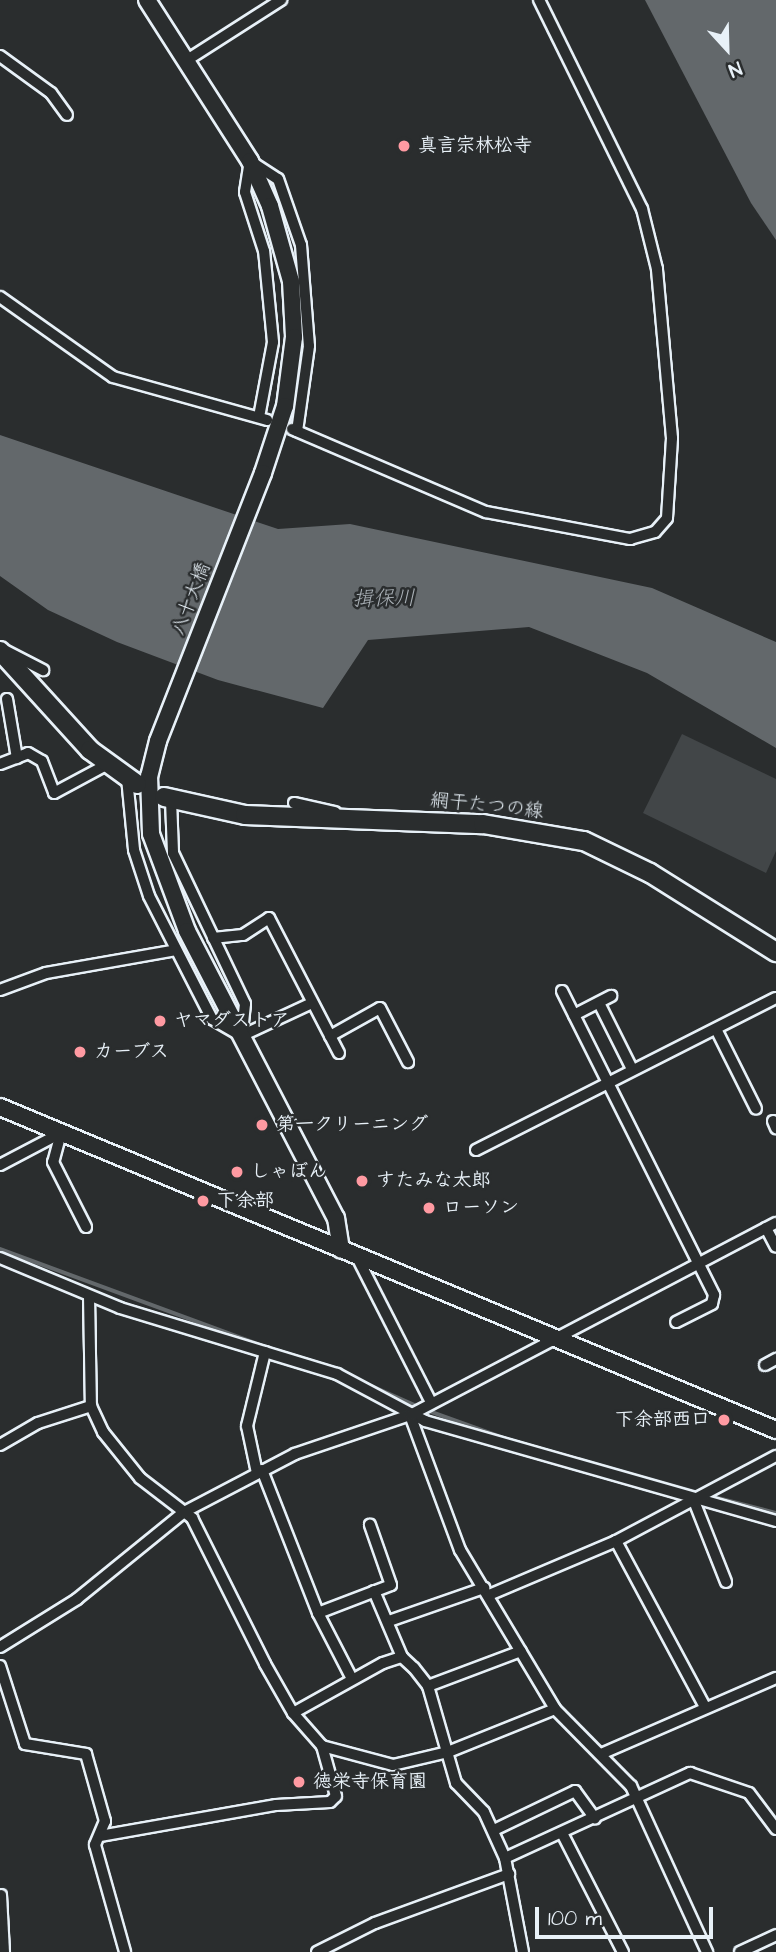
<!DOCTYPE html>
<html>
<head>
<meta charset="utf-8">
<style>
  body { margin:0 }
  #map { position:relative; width:776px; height:1952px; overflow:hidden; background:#2a2d2e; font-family:"Architects Daughter","Klee One",sans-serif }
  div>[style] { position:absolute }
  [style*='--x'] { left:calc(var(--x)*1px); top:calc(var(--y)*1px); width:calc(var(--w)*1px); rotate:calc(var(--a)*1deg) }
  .green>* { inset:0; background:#424648 }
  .water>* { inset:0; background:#63686b }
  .stream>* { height:3.5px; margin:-1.75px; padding:0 1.75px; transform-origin:1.75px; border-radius:1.75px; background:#63686b }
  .roads { filter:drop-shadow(2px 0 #e8f1f8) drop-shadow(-2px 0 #e8f1f8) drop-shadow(0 2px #e8f1f8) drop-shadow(0 -2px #e8f1f8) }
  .street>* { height:10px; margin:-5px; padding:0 5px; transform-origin:5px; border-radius:5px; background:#2a2d2e }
  .secondary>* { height:16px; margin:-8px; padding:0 8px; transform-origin:8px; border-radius:8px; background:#2a2d2e }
  .primary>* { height:18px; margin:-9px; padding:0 9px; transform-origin:9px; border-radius:9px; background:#2a2d2e }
  .dots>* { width:19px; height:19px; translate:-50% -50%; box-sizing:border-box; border:4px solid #2a2d2e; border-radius:50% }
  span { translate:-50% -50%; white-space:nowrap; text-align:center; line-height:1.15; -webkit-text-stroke:5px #2a2d2e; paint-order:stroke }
  .poi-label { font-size:19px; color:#e8f1f8; font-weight:700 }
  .left { translate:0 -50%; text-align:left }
  .right { translate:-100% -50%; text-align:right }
  .street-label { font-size:19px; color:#e8f1f8 }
  .water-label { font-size:21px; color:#acb3b9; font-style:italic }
  .north { position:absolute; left:692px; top:14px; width:70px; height:70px; -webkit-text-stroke:5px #2a2d2e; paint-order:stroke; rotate:158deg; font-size:19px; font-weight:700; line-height:28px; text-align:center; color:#e8f1f8 }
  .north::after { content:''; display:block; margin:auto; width:24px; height:32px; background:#e8f1f8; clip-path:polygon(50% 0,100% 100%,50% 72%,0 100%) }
  .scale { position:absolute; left:535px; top:1907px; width:178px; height:32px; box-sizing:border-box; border:4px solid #e8f1f8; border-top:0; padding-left:9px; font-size:21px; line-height:24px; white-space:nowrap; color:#e8f1f8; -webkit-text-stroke:5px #2a2d2e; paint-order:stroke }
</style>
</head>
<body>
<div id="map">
  <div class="green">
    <i style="clip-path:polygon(682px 734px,776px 779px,776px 851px,766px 873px,643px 813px)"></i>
  </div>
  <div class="water">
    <i style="clip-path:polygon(645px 0,776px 0,776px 240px,751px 203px)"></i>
    <i style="clip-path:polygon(0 435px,278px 529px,350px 524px,652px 588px,776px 642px,776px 748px,647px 673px,529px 627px,368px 640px,323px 708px,218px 680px,117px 642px,48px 610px,0 576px)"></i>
  </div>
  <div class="stream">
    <i style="--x:0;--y:1249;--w:287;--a:20.2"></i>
    <i style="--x:365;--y:1383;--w:59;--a:24"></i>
    <i style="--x:426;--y:1410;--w:86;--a:19.7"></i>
    <i style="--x:579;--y:1459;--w:125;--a:15.8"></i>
    <i style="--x:710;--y:1496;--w:68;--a:14.4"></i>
  </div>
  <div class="roads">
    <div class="street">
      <i style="--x:0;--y:56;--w:63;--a:36"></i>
      <i style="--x:51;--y:93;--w:27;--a:54"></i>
      <i style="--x:187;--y:60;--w:112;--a:-32.6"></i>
      <i style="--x:0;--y:297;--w:138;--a:35.3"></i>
      <i style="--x:113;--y:377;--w:160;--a:15.6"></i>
      <i style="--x:259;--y:417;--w:76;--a:-79.4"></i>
      <i style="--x:273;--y:342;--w:91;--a:-95.6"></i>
      <i style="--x:264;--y:251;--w:62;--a:-107.9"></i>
      <i style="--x:245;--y:192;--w:31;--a:-81"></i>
      <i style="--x:250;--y:161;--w:33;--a:33"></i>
      <i style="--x:278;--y:179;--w:70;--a:70.8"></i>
      <i style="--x:301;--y:245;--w:101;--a:85.5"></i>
      <i style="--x:309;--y:346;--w:86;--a:98"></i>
      <i style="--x:292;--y:429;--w:211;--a:23.2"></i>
      <i style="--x:486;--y:512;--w:147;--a:10.6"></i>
      <i style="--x:630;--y:539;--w:26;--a:-16"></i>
      <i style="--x:655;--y:532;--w:18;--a:-49"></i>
      <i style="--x:667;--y:518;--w:80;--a:-86.4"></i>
      <i style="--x:672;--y:438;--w:170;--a:-95.1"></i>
      <i style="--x:657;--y:269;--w:62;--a:-104"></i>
      <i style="--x:642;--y:209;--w:233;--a:-116.2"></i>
      <i style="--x:6;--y:651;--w:42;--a:27.2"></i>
      <i style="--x:7;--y:699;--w:60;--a:80.4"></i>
      <i style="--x:0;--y:764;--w:30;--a:-21"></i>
      <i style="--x:28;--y:753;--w:16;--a:30"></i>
      <i style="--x:42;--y:761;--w:34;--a:69"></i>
      <i style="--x:54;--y:793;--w:61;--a:-28.2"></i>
      <i style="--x:127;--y:778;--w:72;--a:84.4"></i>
      <i style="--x:134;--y:850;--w:48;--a:71.9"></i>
      <i style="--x:149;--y:896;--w:138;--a:62.9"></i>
      <i style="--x:212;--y:1019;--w:34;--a:30"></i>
      <i style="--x:241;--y:1036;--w:78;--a:-24.9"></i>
      <i style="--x:171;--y:800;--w:53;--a:87.8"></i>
      <i style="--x:173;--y:853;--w:167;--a:64.5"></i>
      <i style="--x:245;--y:1004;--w:31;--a:96"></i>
      <i style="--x:294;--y:803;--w:42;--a:12.4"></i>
      <i style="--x:213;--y:938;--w:30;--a:-6"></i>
      <i style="--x:243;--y:935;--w:31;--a:-33"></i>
      <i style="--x:269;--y:918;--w:152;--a:62.6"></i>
      <i style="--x:0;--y:990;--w:49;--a:-20.3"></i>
      <i style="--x:46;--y:973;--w:132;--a:-10"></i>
      <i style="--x:562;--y:991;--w:340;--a:63.4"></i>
      <i style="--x:714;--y:1295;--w:9;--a:103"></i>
      <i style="--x:712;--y:1304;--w:40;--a:153.4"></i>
      <i style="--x:599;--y:1003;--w:74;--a:63.4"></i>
      <i style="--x:574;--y:1015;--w:42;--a:-27.2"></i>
      <i style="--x:716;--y:1029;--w:89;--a:63.4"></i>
      <i style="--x:330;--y:1036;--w:57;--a:-29.2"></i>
      <i style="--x:380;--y:1008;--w:61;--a:62.6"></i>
      <i style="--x:773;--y:1121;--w:8;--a:67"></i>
      <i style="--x:61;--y:1133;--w:30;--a:105"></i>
      <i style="--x:53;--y:1162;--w:73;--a:63.1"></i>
      <i style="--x:476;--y:1150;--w:336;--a:-26.9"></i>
      <i style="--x:0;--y:1165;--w:69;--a:-27.7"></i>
      <i style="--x:766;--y:1228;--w:21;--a:62"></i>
      <i style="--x:357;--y:1257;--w:163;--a:63"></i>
      <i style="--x:0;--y:1258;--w:130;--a:22.6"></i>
      <i style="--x:120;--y:1308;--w:227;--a:16.9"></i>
      <i style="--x:337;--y:1374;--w:100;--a:28.1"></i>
      <i style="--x:425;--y:1421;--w:365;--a:15.9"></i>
      <i style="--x:89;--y:1296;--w:110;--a:89"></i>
      <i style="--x:91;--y:1406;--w:29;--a:65"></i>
      <i style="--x:103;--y:1432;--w:59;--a:51.2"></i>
      <i style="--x:140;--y:1478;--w:66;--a:37.6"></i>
      <i style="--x:192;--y:1518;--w:163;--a:63.4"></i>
      <i style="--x:265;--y:1664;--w:56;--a:60.3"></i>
      <i style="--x:293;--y:1713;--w:44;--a:48.7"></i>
      <i style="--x:322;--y:1746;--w:73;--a:15"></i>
      <i style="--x:393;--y:1765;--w:57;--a:-13.3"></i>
      <i style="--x:448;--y:1752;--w:115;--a:-21.9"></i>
      <i style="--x:765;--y:1365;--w:13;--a:-29"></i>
      <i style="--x:410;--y:1415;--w:144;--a:69.7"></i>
      <i style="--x:460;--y:1550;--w:185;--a:59.1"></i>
      <i style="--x:555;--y:1709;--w:108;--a:45.4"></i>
      <i style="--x:631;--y:1786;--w:183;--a:65.4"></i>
      <i style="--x:0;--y:1445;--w:44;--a:-30.1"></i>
      <i style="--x:38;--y:1423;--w:56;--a:-17.8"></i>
      <i style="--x:262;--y:1470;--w:154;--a:68.6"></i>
      <i style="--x:318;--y:1613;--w:72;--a:62.7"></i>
      <i style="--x:257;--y:1473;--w:48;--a:-102"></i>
      <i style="--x:247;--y:1426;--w:76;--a:-76.3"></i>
      <i style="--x:694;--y:1501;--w:87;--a:68.4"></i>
      <i style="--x:616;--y:1541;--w:188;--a:61.8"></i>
      <i style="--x:374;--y:1591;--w:72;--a:67"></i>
      <i style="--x:489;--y:1595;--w:138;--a:-23"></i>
      <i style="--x:616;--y:1541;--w:181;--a:-28"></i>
      <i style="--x:318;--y:1613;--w:78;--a:-21"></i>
      <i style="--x:391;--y:1585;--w:64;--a:-109.3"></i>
      <i style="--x:389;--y:1621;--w:101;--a:-19.2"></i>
      <i style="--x:0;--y:1647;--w:91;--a:-31.9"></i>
      <i style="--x:77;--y:1599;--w:138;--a:-39.1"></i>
      <i style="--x:184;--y:1512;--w:125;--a:-27.6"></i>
      <i style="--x:295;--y:1454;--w:121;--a:-18.7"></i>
      <i style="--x:410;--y:1415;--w:413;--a:-27.7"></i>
      <i style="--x:0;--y:1666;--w:82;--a:72.2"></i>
      <i style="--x:25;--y:1744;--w:62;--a:9.3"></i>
      <i style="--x:86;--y:1754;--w:70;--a:74.2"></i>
      <i style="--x:105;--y:1821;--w:26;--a:113"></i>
      <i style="--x:95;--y:1845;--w:111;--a:74.3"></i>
      <i style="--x:428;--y:1686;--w:99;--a:-20.6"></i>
      <i style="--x:293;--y:1713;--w:103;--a:-29.1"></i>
      <i style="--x:383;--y:1663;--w:20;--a:-18"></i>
      <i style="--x:402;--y:1657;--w:16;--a:43"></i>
      <i style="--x:414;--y:1668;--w:23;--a:52"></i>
      <i style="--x:428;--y:1686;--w:101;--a:73.9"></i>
      <i style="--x:456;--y:1783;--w:40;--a:46"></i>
      <i style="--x:484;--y:1812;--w:51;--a:65.5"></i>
      <i style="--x:505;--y:1858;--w:96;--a:79.2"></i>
      <i style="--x:601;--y:1754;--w:191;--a:-23.5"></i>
      <i style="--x:494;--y:1830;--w:90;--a:-25.7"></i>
      <i style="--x:575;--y:1791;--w:34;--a:54"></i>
      <i style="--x:562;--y:1833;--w:134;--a:62.9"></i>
      <i style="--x:100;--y:1836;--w:179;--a:-10"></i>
      <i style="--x:276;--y:1805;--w:54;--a:-3.2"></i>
      <i style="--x:330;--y:1802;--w:8;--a:-45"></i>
      <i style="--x:336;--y:1796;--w:52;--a:-105.6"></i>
      <i style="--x:505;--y:1858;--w:204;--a:-24.7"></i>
      <i style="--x:690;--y:1773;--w:62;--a:18.7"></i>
      <i style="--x:749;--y:1793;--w:45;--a:53.1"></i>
      <i style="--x:1;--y:1895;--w:57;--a:87"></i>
      <i style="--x:317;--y:1952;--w:65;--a:-26.6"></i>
      <i style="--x:375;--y:1923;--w:143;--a:-20.1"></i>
      <i style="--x:740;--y:1952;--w:40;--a:-25"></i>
    </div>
    <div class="secondary">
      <i style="--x:147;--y:0;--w:191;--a:57.4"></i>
      <i style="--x:250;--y:161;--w:49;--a:66"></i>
      <i style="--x:270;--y:206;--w:78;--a:74.4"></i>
      <i style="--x:291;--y:281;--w:56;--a:86.9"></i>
      <i style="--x:294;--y:337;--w:70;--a:97.4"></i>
      <i style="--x:285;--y:406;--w:71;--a:108.2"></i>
      <i style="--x:263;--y:473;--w:288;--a:111.4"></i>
      <i style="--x:158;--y:741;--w:36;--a:104"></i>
      <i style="--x:149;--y:776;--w:58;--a:88"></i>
      <i style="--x:151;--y:834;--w:103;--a:69.6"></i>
      <i style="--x:187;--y:931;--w:323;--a:62.6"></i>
      <i style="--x:336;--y:1218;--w:32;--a:81"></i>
      <i style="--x:0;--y:1107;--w:841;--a:22.6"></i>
    </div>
    <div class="primary">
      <i style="--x:0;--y:651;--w:134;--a:47.7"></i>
      <i style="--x:90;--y:750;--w:58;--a:35.9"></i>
      <i style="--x:164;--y:797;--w:83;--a:12.5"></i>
      <i style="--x:245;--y:815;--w:238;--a:2.2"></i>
      <i style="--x:483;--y:824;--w:102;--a:9.6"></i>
      <i style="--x:584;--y:841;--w:73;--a:25.9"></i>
      <i style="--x:650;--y:873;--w:149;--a:32.1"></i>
    </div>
  </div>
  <div class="dots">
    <i style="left:404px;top:146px;background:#ff9aa2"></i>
    <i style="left:160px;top:1021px;background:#ff9aa2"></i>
    <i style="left:80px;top:1052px;background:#ff9aa2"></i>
    <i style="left:262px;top:1125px;background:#ff9aa2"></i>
    <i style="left:237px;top:1172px;background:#ff9aa2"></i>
    <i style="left:362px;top:1181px;background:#ff9aa2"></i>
    <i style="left:203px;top:1201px;background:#ff9aa2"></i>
    <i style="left:429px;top:1208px;background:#ff9aa2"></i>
    <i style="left:724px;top:1420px;background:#ff9aa2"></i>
    <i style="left:299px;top:1782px;background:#ff9aa2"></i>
  </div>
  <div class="poi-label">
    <span class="left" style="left:418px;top:146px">真言宗林松寺</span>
    <span class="left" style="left:174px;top:1021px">ヤマダストア</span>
    <span class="left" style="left:94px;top:1052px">カーブス</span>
    <span class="left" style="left:276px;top:1125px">第一クリーニング</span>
    <span class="left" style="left:251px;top:1172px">しゃぼん</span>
    <span class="left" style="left:376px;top:1181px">すたみな太郎</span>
    <span class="left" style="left:217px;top:1201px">下余部</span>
    <span class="left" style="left:443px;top:1208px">ローソン</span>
    <span class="right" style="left:710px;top:1420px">下余部西口</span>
    <span class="left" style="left:313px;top:1782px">徳栄寺保育園</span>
  </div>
  <div class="street-label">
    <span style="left:191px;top:599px;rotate:-69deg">八十大橋</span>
    <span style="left:487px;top:806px;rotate:6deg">網干たつの線</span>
  </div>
  <div class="water-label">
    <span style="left:384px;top:599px;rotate:-1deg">揖保川</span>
  </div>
  <div class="north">N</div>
  <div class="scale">100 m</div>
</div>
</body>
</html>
